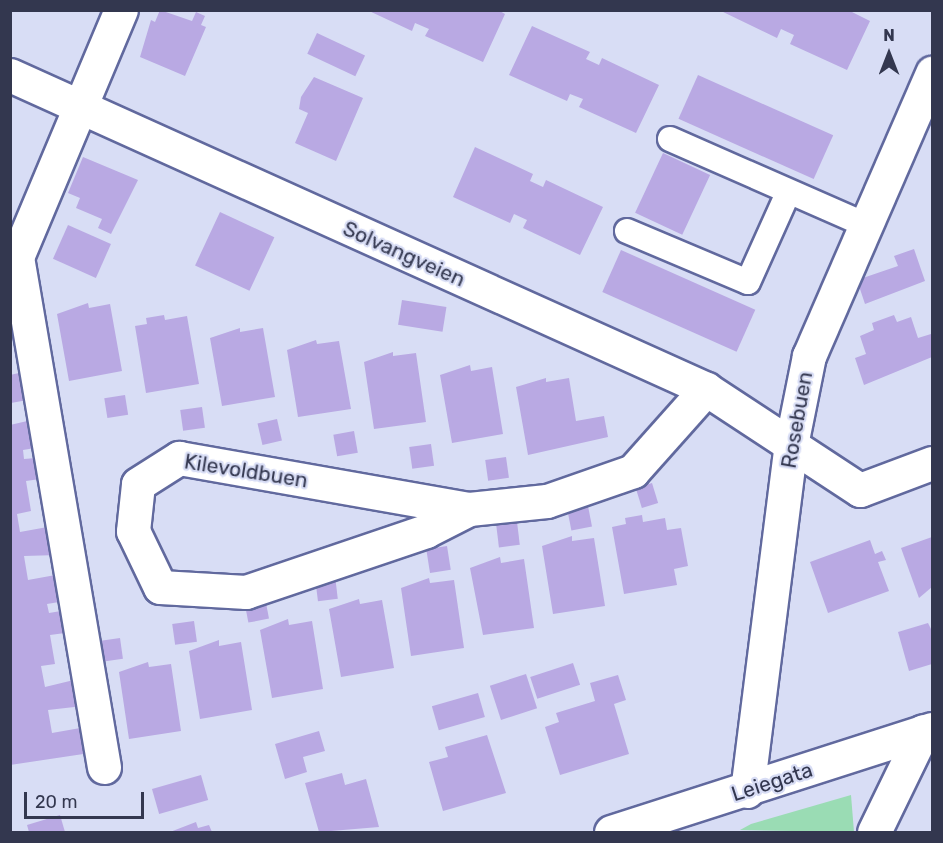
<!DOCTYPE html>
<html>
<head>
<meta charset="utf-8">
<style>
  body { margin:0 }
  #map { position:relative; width:943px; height:843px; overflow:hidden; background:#d8ddf5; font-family:Rubik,sans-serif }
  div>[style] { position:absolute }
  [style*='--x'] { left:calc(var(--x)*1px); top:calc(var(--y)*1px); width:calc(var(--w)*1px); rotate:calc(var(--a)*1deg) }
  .green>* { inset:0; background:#9adcb4 }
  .building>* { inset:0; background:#b9a9e3; transform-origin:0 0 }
  .roads { filter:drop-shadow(2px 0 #61699e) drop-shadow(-2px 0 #61699e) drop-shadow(0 2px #61699e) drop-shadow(0 -2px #61699e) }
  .service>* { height:24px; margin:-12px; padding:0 12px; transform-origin:12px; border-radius:12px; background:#fff }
  .minor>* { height:33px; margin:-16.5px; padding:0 16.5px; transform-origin:16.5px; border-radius:16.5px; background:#fff }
  .tertiary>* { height:33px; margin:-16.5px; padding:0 16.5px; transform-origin:16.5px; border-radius:16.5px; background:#fff }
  span { translate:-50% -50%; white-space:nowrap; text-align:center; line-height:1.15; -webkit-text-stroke:4.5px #d8ddf5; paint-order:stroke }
  .street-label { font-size:21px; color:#33374f }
  .frame { position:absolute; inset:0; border:12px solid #33374f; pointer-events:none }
  .north { position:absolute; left:859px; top:24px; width:60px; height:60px; -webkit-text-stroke:4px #d8ddf5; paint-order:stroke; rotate:0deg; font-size:16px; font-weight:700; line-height:24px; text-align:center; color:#33374f }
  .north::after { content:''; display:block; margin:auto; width:21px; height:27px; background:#33374f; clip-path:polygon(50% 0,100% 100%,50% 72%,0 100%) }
  .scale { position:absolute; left:24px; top:792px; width:120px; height:27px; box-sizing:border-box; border:3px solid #33374f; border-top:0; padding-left:8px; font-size:18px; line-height:21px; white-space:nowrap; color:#33374f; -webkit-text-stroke:4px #d8ddf5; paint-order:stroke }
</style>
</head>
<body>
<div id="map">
  <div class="green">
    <i style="clip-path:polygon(851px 795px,854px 832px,740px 830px,751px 824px)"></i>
  </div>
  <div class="building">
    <i style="clip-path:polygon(160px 10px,192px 21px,196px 12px,205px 16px,201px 25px,206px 27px,185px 76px,140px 57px,151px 20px,155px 22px)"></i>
    <i style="clip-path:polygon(367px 10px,498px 10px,505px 14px,483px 62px,425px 36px,429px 29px,415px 23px,412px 31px)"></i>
    <i style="clip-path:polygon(719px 10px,848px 10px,870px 21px,847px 70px,790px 44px,794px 35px,781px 29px,777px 38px)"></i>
    <i style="clip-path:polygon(532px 26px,590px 52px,586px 59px,599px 65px,602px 58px,659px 85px,636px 133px,579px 107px,583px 99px,570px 94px,567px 101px,509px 75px)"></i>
    <i style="left:317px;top:33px;width:53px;height:23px;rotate:25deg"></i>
    <i style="left:698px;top:75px;width:148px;height:48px;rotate:24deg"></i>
    <i style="clip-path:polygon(314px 77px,363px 98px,336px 161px,295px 143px,308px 113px,299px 109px,301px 97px)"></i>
    <i style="clip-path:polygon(475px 147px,533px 174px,530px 181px,543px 187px,546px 180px,603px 207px,580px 255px,523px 228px,527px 220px,514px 214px,510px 223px,453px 197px)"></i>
    <i style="left:663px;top:153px;width:52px;height:66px;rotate:25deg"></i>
    <i style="clip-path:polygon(83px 157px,138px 180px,111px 234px,98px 228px,102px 219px,76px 208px,80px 198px,68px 193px)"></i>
    <i style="left:220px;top:212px;width:60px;height:59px;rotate:25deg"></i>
    <i style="left:68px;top:225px;width:47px;height:37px;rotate:24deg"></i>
    <i style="clip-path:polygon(914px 249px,925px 281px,865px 304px,857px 280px,898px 266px,894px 256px)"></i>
    <i style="left:621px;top:250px;width:147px;height:46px;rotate:24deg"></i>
    <i style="left:402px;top:300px;width:45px;height:25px;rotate:9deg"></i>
    <i style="clip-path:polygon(88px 303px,89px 308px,110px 304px,122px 371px,69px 381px,57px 314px)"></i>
    <i style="clip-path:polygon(164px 315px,165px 320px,187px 316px,199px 384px,146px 393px,135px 326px,147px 324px,146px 318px)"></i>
    <i style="clip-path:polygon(894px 315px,897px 322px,911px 317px,918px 338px,931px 334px,932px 357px,864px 385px,855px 358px,866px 354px,860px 336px,874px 330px,872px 323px)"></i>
    <i style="clip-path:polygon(240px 328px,240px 332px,263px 328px,275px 397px,222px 406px,210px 338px)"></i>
    <i style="clip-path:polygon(316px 340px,317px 344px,339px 341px,351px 409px,298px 417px,287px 350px)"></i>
    <i style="clip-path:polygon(393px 352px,393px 356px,416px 353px,426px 422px,374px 429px,364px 362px)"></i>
    <i style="clip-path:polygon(470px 365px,471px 371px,492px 367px,503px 434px,452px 443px,440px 375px)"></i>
    <i style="clip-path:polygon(28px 371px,33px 399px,11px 403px,10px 375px)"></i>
    <i style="clip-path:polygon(546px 378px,546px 382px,569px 378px,576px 421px,604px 416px,608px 437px,528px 455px,516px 387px)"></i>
    <i style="left:125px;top:395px;width:20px;height:21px;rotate:81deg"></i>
    <i style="left:202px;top:407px;width:21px;height:22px;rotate:82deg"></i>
    <i style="clip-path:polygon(36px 419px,41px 447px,23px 450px,24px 459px,36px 458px,40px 479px,26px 481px,31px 511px,17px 514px,20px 532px,53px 526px,58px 555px,24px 556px,28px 580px,61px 574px,65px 601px,47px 604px,49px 613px,61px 611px,65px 633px,50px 635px,55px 664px,41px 666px,45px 687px,78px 679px,83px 706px,48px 710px,52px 733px,86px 727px,90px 753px,10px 765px,10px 425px)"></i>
    <i style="left:277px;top:419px;width:22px;height:20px;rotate:77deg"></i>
    <i style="left:354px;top:431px;width:22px;height:21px;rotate:80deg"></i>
    <i style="left:431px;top:444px;width:22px;height:22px;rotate:82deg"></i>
    <i style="left:506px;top:457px;width:21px;height:21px;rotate:82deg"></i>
    <i style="left:652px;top:483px;width:21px;height:17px;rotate:73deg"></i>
    <i style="left:588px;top:506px;width:21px;height:21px;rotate:79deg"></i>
    <i style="clip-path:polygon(642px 515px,643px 522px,665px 518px,667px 530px,681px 528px,688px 566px,674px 569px,677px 585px,624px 594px,612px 527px,626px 524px,625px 518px)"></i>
    <i style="left:517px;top:522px;width:23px;height:21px;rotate:83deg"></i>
    <i style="clip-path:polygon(572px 536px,572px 541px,594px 538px,605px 606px,553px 614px,542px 546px)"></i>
    <i style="clip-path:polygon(932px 537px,932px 587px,919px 598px,901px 548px)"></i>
    <i style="clip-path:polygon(870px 540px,875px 554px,882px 551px,886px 560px,878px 562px,889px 591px,828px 613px,810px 562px)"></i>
    <i style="left:447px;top:546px;width:24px;height:21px;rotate:81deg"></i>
    <i style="clip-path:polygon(500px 557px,501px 563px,524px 559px,534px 628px,483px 635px,470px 568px)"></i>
    <i style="left:335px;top:576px;width:23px;height:20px;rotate:83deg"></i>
    <i style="clip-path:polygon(429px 578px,430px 583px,454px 580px,464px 648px,411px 656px,401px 588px)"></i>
    <i style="left:265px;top:598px;width:21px;height:21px;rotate:79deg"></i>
    <i style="clip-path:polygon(359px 599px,360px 604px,382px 600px,394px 668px,341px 677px,329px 609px)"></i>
    <i style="clip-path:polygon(288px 619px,289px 625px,312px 621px,323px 689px,272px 698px,260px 630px)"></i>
    <i style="left:194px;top:621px;width:21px;height:22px;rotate:82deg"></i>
    <i style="clip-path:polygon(928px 623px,932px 631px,932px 664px,909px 671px,898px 632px)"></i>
    <i style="left:120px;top:638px;width:21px;height:21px;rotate:82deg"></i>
    <i style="clip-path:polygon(219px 640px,219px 646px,241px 642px,252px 710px,200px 719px,189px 651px)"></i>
    <i style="clip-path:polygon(148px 662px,149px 667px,171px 664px,181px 731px,129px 739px,119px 672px)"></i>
    <i style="left:573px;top:663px;width:23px;height:45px;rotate:72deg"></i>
    <i style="left:526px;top:674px;width:36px;height:38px;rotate:72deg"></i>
    <i style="clip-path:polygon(618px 675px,626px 700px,614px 704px,629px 754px,560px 775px,545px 727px,559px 722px,556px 713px,595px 701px,590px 683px)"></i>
    <i style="left:478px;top:693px;width:25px;height:48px;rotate:74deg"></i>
    <i style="clip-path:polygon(319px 731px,325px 751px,303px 757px,307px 772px,285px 779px,275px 744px)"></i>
    <i style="clip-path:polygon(487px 735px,506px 793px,443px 811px,429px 762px,448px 757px,445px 747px)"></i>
    <i style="clip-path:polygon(342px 773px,345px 785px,366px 779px,379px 827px,319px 832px,305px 783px)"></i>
    <i style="left:201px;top:775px;width:26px;height:51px;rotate:74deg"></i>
    <i style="clip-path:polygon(60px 815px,65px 832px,29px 832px,27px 825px)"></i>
    <i style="clip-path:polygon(196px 822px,198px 828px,209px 825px,212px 832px,170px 832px)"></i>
  </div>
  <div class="roads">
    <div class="service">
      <i style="--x:670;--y:139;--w:214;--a:23.7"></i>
      <i style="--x:627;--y:231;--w:131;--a:22.9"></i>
      <i style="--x:748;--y:282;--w:98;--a:-65.8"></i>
    </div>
    <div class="minor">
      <i style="--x:10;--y:75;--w:764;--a:24.28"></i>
      <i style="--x:706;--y:389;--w:184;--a:33.3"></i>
      <i style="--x:860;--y:490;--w:77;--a:-20.6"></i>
      <i style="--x:469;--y:509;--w:48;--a:152.9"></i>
      <i style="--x:426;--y:531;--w:190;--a:161.3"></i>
      <i style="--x:246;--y:592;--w:86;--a:-176.7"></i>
      <i style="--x:160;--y:587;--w:62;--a:-115.7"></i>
      <i style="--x:133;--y:531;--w:47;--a:-83.9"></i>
      <i style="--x:138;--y:484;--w:49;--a:-32.4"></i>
      <i style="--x:179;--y:458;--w:294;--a:10"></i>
      <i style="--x:469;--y:509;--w:78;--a:-5.9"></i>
      <i style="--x:547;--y:501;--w:91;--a:-19.2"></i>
      <i style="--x:633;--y:471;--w:110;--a:-48.3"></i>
      <i style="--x:104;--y:767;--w:517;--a:-99.68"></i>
      <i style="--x:17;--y:257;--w:268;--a:-67.2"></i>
      <i style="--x:747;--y:791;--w:349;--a:-82.8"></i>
      <i style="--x:791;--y:445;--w:91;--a:-78.6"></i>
      <i style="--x:809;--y:356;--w:309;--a:-66.5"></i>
      <i style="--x:874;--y:832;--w:112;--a:-64.1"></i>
    </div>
    <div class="tertiary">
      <i style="--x:611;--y:832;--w:337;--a:-17.8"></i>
    </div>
  </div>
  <div class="street-label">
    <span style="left:404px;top:254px;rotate:24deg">Solvangveien</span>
    <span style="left:797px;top:420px;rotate:-80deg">Rosebuen</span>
    <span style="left:246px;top:471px;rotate:9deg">Kilevoldbuen</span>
    <span style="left:772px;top:782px;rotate:-18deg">Leiegata</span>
  </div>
  <div class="frame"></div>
  <div class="north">N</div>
  <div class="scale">20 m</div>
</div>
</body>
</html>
